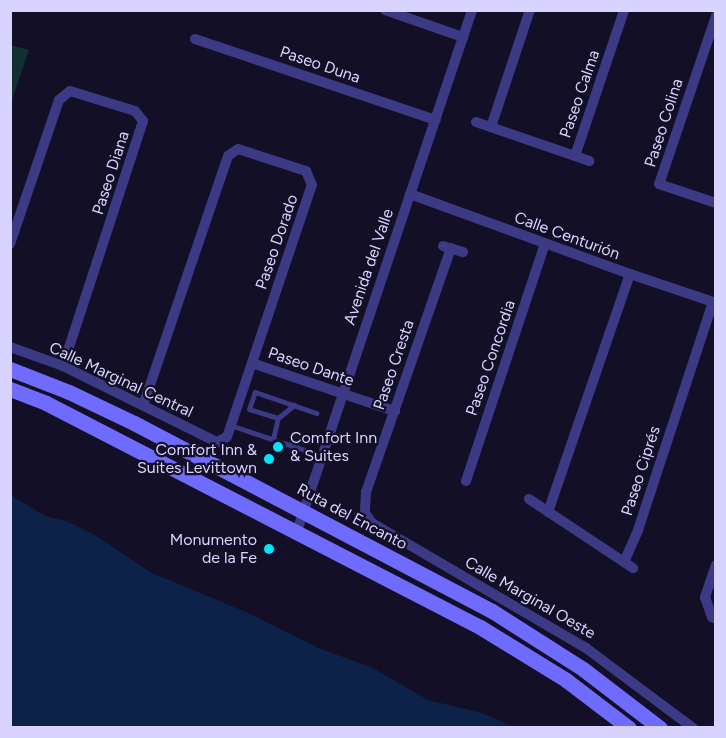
<!DOCTYPE html>
<html>
<head>
<meta charset="utf-8">
<style>
  body { margin:0 }
  #map { position:relative; width:726px; height:738px; overflow:hidden; background:#130f26; font-family:Figtree,sans-serif }
  div>[style] { position:absolute }
  [style*='--x'] { left:calc(var(--x)*1px); top:calc(var(--y)*1px); width:calc(var(--w)*1px); rotate:calc(var(--a)*1deg) }
  .green>* { inset:0; background:#12302f }
  .water>* { inset:0; background:#0c2248 }
  .lane>* { height:5px; margin:-2.5px; padding:0 2.5px; transform-origin:2.5px; border-radius:2.5px; background:#3d3a85 }
  .street>* { height:10px; margin:-5px; padding:0 5px; transform-origin:5px; border-radius:5px; background:#3d3a85 }
  .secondary>* { height:15px; margin:-7.5px; padding:0 7.5px; transform-origin:7.5px; border-radius:7.5px; background:#6f6bff }
  .dots>* { width:16px; height:16px; translate:-50% -50%; box-sizing:border-box; border:3px solid #130f26; border-radius:50% }
  span { translate:-50% -50%; white-space:nowrap; text-align:center; line-height:1.15; -webkit-text-stroke:4.5px #130f26; paint-order:stroke }
  .street-label { font-size:16px; color:#d9d4ff }
  .poi-label { font-size:16px; color:#d9d4ff }
  .left { translate:0 -50%; text-align:left }
  .right { translate:-100% -50%; text-align:right }
  .frame { position:absolute; inset:0; border:12px solid #d9d4ff; pointer-events:none }
</style>
</head>
<body>
<div id="map">
  <div class="green">
    <i style="clip-path:polygon(11px 45px,29px 50px,11px 103px,10px 45px)"></i>
  </div>
  <div class="water">
    <i style="clip-path:polygon(11px 495px,45px 516px,66px 521px,95px 535px,150px 572px,248px 613px,321px 649px,371px 667px,428px 700px,482px 713px,514px 727px,11px 727px)"></i>
  </div>
  <div class="lane">
    <i style="--x:278;--y:418;--w:30;--a:-163"></i>
    <i style="--x:249;--y:409;--w:18;--a:-71"></i>
    <i style="--x:255;--y:392;--w:65;--a:19"></i>
    <i style="--x:233;--y:426;--w:94;--a:18.6"></i>
    <i style="--x:273;--y:439;--w:22;--a:-77"></i>
    <i style="--x:278;--y:418;--w:21;--a:-39"></i>
  </div>
  <div class="street">
    <i style="--x:385;--y:10;--w:83;--a:19.1"></i>
    <i style="--x:716;--y:16;--w:177;--a:108.7"></i>
    <i style="--x:659;--y:184;--w:60;--a:18.4"></i>
    <i style="--x:195;--y:39;--w:254;--a:18.6"></i>
    <i style="--x:476;--y:122;--w:120;--a:19"></i>
    <i style="--x:491;--y:127;--w:123;--a:-71.6"></i>
    <i style="--x:575;--y:156;--w:154;--a:-71.4"></i>
    <i style="--x:410;--y:194;--w:234;--a:20"></i>
    <i style="--x:630;--y:274;--w:91;--a:18.6"></i>
    <i style="--x:10;--y:244;--w:152;--a:-71.2"></i>
    <i style="--x:59;--y:100;--w:14;--a:-39"></i>
    <i style="--x:70;--y:91;--w:68;--a:17.1"></i>
    <i style="--x:135;--y:111;--w:13;--a:51"></i>
    <i style="--x:143;--y:121;--w:258;--a:108.1"></i>
    <i style="--x:443;--y:246;--w:21;--a:17"></i>
    <i style="--x:451;--y:248;--w:258;--a:109.2"></i>
    <i style="--x:366;--y:492;--w:21;--a:93"></i>
    <i style="--x:365;--y:513;--w:12;--a:55"></i>
    <i style="--x:372;--y:523;--w:248;--a:30.3"></i>
    <i style="--x:586;--y:648;--w:134;--a:36.8"></i>
    <i style="--x:10;--y:347;--w:56;--a:19.7"></i>
    <i style="--x:63;--y:366;--w:172;--a:26.3"></i>
    <i style="--x:217;--y:442;--w:11;--a:-27"></i>
    <i style="--x:227;--y:437;--w:266;--a:-71.4"></i>
    <i style="--x:312;--y:185;--w:15;--a:-113"></i>
    <i style="--x:306;--y:171;--w:71;--a:-162.1"></i>
    <i style="--x:238;--y:149;--w:12;--a:145"></i>
    <i style="--x:228;--y:156;--w:263;--a:108.8"></i>
    <i style="--x:252;--y:363;--w:151;--a:18.6"></i>
    <i style="--x:466;--y:481;--w:250;--a:-71.6"></i>
    <i style="--x:529;--y:499;--w:125;--a:33.6"></i>
    <i style="--x:548;--y:512;--w:252;--a:-71"></i>
    <i style="--x:296;--y:534;--w:553;--a:-71.43"></i>
    <i style="--x:624;--y:562;--w:35;--a:-66"></i>
    <i style="--x:638;--y:530;--w:240;--a:-71.8"></i>
    <i style="--x:716;--y:565;--w:34;--a:109"></i>
    <i style="--x:705;--y:597;--w:21;--a:71"></i>
    <i style="--x:712;--y:617;--w:4;--a:27"></i>
  </div>
  <div class="secondary">
    <i style="--x:10;--y:369;--w:63;--a:21.3"></i>
    <i style="--x:69;--y:392;--w:72;--a:25.5"></i>
    <i style="--x:134;--y:423;--w:404;--a:27.7"></i>
    <i style="--x:492;--y:611;--w:108;--a:32.5"></i>
    <i style="--x:583;--y:669;--w:97;--a:37.5"></i>
    <i style="--x:10;--y:389;--w:39;--a:21"></i>
    <i style="--x:46;--y:403;--w:488;--a:27.3"></i>
    <i style="--x:480;--y:627;--w:101;--a:31.6"></i>
    <i style="--x:566;--y:680;--w:79;--a:37.3"></i>
  </div>
  <div class="dots">
    <i style="left:278px;top:447px;background:#00e5ff"></i>
    <i style="left:269px;top:459px;background:#00e5ff"></i>
    <i style="left:269px;top:549px;background:#00e5ff"></i>
  </div>
  <div class="street-label">
    <span style="left:320px;top:65px;rotate:19deg">Paseo Duna</span>
    <span style="left:580px;top:94px;rotate:-71deg">Paseo Calma</span>
    <span style="left:664px;top:123px;rotate:-72deg">Paseo Colina</span>
    <span style="left:111px;top:173px;rotate:-72deg">Paseo Diana</span>
    <span style="left:567px;top:236px;rotate:20deg">Calle Centurión</span>
    <span style="left:277px;top:242px;rotate:-71deg">Paseo Dorado</span>
    <span style="left:369px;top:267px;rotate:-71deg">Avenida del Valle</span>
    <span style="left:491px;top:358px;rotate:-71deg">Paseo Concordia</span>
    <span style="left:394px;top:365px;rotate:-71deg">Paseo Cresta</span>
    <span style="left:311px;top:367px;rotate:19deg">Paseo Dante</span>
    <span style="left:121px;top:380px;rotate:25deg">Calle Marginal Central</span>
    <span style="left:641px;top:471px;rotate:-72deg">Paseo Ciprés</span>
    <span style="left:352px;top:517px;rotate:28deg">Ruta del Encanto</span>
    <span style="left:530px;top:598px;rotate:30deg">Calle Marginal Oeste</span>
  </div>
  <div class="poi-label">
    <span class="left" style="left:290px;top:447px">Comfort Inn<br>&amp; Suites</span>
    <span class="right" style="left:257px;top:459px">Comfort Inn &amp;<br>Suites Levittown</span>
    <span class="right" style="left:257px;top:549px">Monumento<br>de la Fe</span>
  </div>
  <div class="frame"></div>
</div>
</body>
</html>
